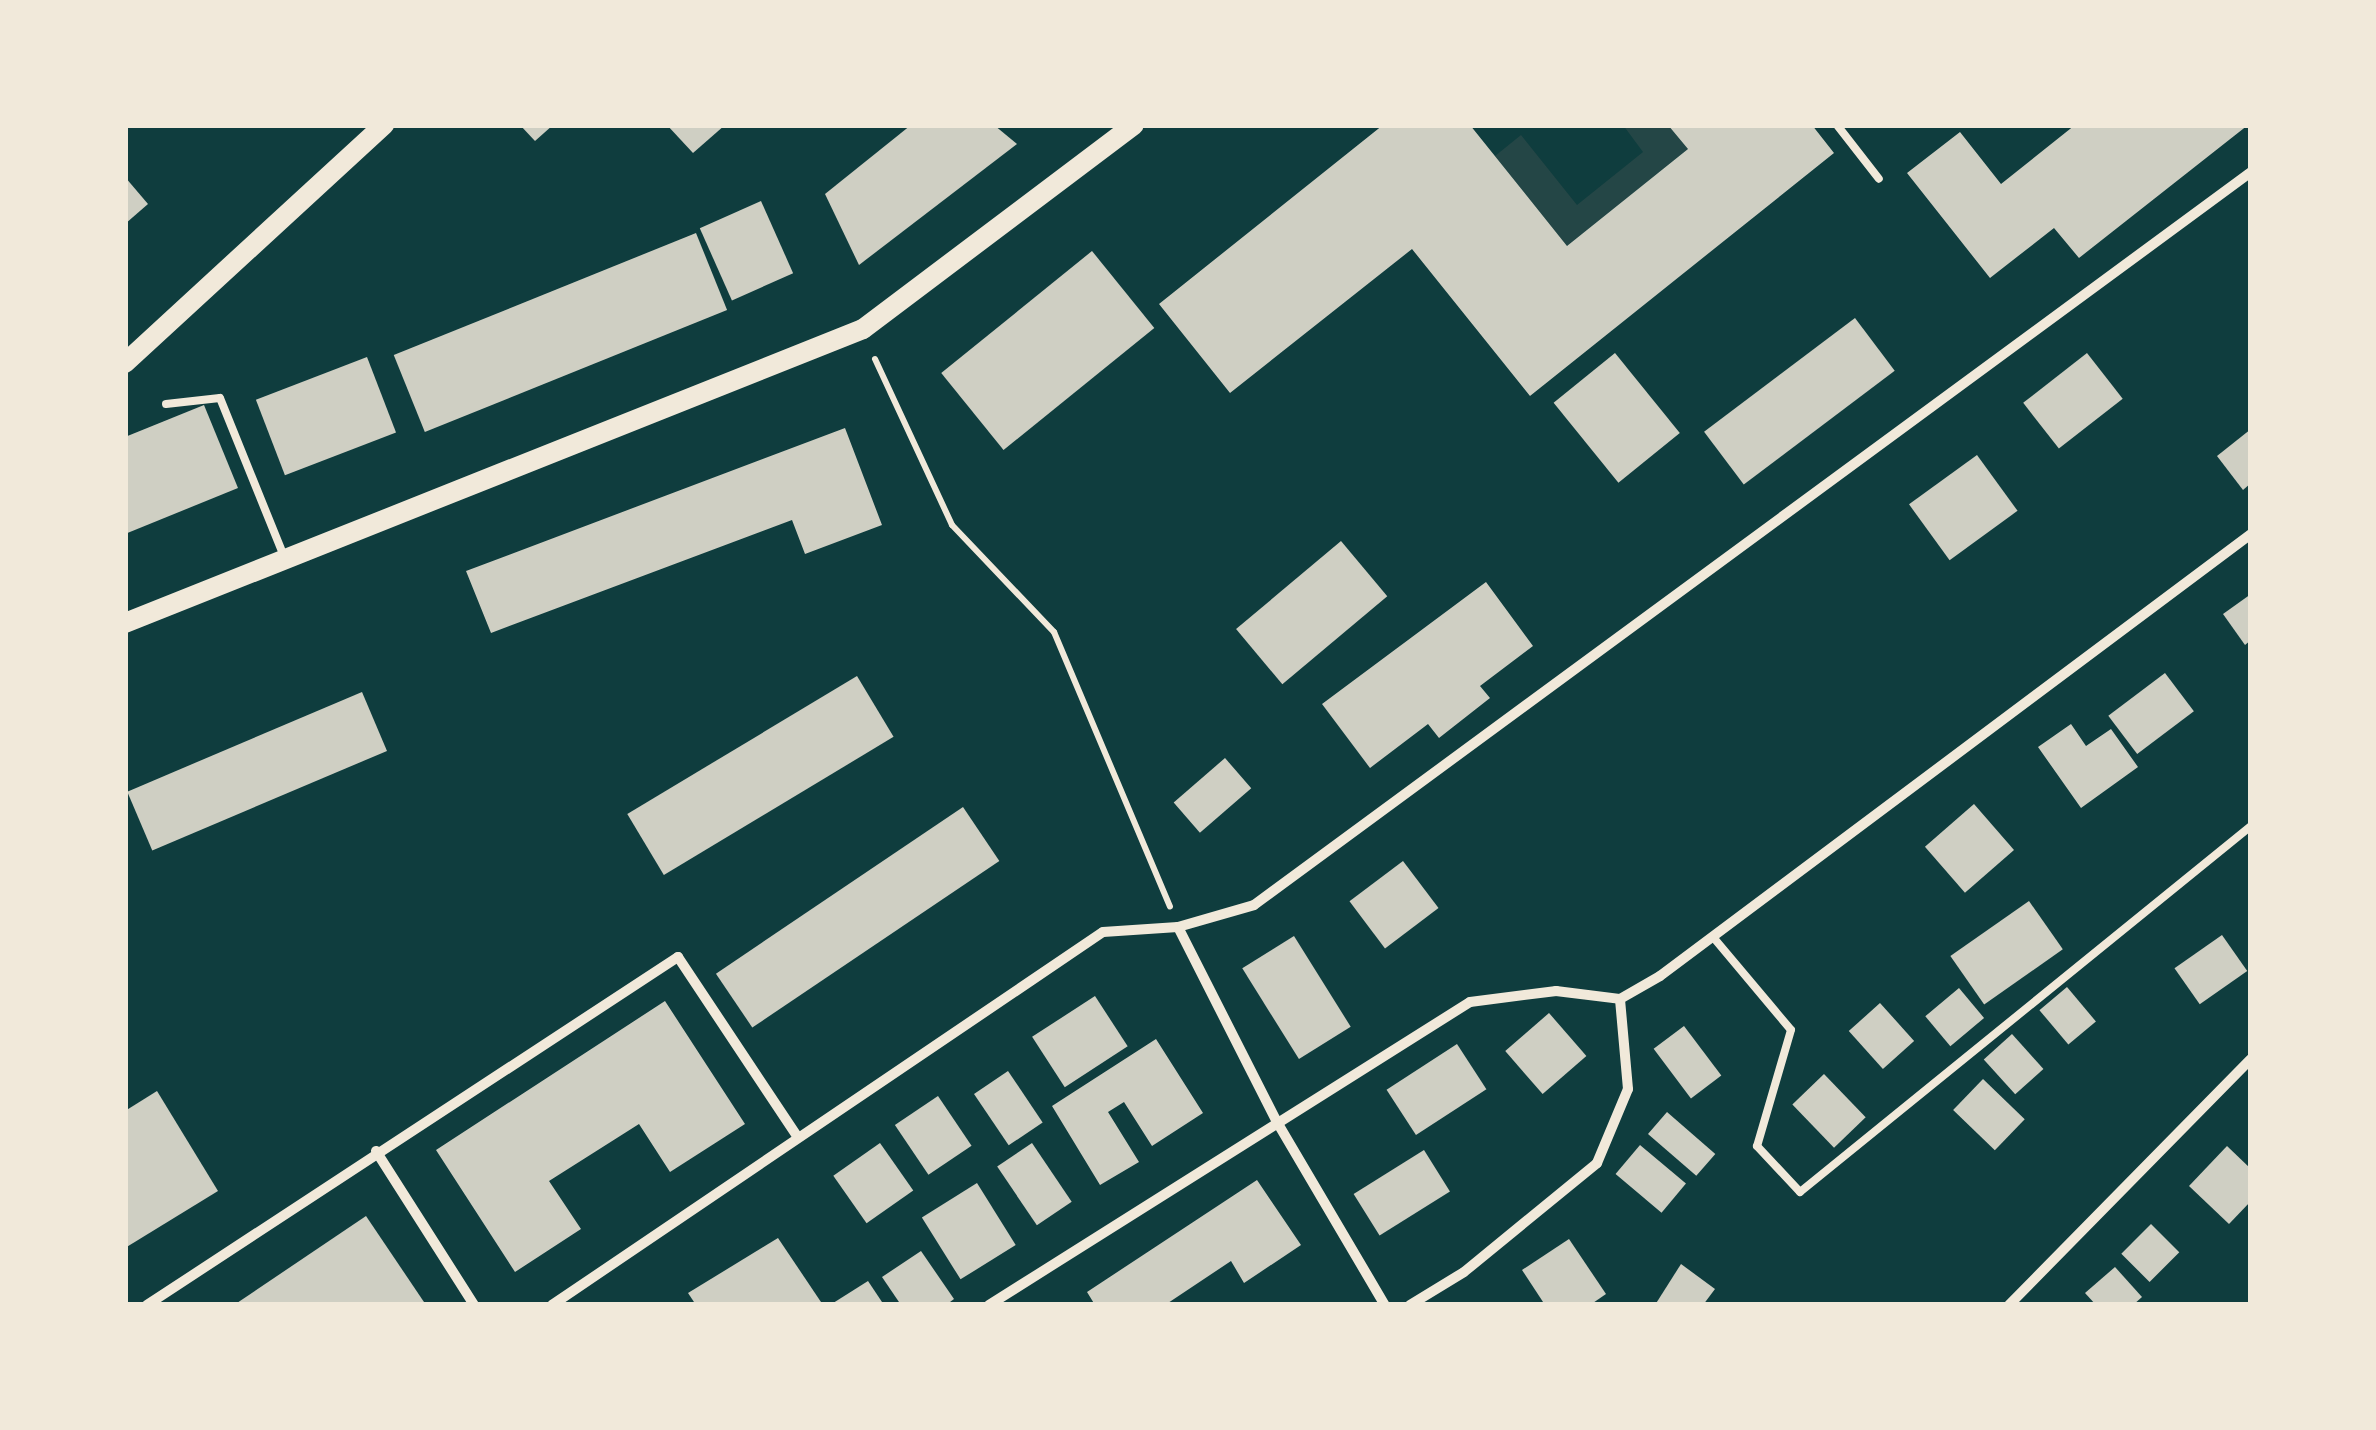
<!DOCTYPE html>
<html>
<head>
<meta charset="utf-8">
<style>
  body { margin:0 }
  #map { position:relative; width:2376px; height:1430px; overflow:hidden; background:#0f3d3e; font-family:"Work Sans",sans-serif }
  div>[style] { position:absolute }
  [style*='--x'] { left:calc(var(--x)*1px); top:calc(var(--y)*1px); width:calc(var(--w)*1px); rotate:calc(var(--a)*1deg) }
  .green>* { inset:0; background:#244646 }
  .building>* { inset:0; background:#cfcfc3; transform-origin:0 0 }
  .path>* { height:6px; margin:-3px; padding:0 3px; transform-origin:3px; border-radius:3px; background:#f1e9da }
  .service>* { height:8px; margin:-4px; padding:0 4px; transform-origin:4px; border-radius:4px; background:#f1e9da }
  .minor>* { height:10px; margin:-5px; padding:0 5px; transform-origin:5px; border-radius:5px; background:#f1e9da }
  .secondary>* { height:20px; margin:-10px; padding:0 10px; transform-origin:10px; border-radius:10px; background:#f1e9da }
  span { translate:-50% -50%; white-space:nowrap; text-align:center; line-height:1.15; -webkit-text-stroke:8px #f1e9da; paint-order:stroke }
  .frame { position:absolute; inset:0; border:128px solid #f1e9da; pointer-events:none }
</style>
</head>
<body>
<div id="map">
  <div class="green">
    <i style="clip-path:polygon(1623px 125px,1668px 125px,1688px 149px,1567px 246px,1495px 156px,1521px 135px,1577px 205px,1643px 152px)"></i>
  </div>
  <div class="building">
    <i style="clip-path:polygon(520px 125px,553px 125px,535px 141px)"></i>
    <i style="clip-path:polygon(667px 125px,725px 125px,693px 153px)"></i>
    <i style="clip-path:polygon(911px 125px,994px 125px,1017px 144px,859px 265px,825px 194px)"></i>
    <i style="clip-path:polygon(1383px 125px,1470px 125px,1567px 246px,1688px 149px,1668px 125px,1812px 125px,1834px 153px,1530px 396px,1412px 249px,1230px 393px,1159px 304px)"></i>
    <i style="clip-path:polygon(2075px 125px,2248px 125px,2079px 258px,2054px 228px,1990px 278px,1907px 173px,1960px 132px,2001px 184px)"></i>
    <i style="clip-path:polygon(125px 177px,148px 204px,125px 224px)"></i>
    <i style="left:761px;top:201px;width:79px;height:67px;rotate:66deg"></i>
    <i style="left:696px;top:233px;width:83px;height:326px;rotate:68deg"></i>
    <i style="left:1092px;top:251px;width:99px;height:194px;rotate:51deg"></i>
    <i style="left:1855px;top:318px;width:66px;height:189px;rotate:53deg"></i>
    <i style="left:1615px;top:353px;width:103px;height:79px;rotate:51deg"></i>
    <i style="left:2087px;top:353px;width:58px;height:81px;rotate:52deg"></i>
    <i style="left:367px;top:357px;width:81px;height:119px;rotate:69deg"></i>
    <i style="clip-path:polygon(204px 405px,238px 488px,125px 534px,125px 437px)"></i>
    <i style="clip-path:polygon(845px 428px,882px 525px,805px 554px,792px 520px,491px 633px,466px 571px)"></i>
    <i style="clip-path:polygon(2251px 429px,2251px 483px,2243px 490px,2217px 456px)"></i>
    <i style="left:1977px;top:455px;width:69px;height:84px;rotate:54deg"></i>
    <i style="left:1341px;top:541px;width:72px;height:137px;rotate:50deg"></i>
    <i style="clip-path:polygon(1486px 582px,1533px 646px,1480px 686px,1490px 698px,1439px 738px,1428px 724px,1370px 768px,1322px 704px)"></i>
    <i style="clip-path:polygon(2251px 594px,2251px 640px,2245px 645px,2223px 614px)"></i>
    <i style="left:2165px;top:673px;width:48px;height:71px;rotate:53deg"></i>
    <i style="left:857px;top:676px;width:71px;height:268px;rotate:59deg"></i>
    <i style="left:362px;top:692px;width:64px;height:255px;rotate:67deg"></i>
    <i style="clip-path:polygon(2071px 724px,2086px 746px,2111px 729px,2138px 767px,2081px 808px,2038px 747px)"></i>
    <i style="left:1225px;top:758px;width:40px;height:68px;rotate:49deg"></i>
    <i style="left:1974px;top:804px;width:61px;height:65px;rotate:49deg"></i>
    <i style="left:963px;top:807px;width:65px;height:298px;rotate:56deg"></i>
    <i style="left:1403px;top:861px;width:59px;height:67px;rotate:53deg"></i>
    <i style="left:2029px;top:901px;width:59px;height:96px;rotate:55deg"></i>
    <i style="left:2222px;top:935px;width:44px;height:58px;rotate:55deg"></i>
    <i style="left:1294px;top:936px;width:107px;height:61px;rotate:58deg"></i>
    <i style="left:2067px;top:987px;width:45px;height:36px;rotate:50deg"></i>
    <i style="left:1959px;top:988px;width:39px;height:44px;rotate:50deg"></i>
    <i style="left:1095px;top:996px;width:60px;height:75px;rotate:57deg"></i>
    <i style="clip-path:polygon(665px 1001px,745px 1124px,670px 1172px,639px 1124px,549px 1181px,581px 1229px,515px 1272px,436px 1150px)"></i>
    <i style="left:1880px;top:1003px;width:51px;height:42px;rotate:48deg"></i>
    <i style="left:1549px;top:1013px;width:57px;height:58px;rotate:49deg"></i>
    <i style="left:1684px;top:1026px;width:62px;height:38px;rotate:53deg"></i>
    <i style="left:2012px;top:1034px;width:47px;height:38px;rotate:48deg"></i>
    <i style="clip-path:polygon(1156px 1039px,1203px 1113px,1152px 1146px,1124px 1102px,1108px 1112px,1139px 1162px,1100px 1185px,1052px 1106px)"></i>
    <i style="left:1457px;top:1044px;width:54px;height:84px;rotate:57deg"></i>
    <i style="left:1008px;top:1071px;width:62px;height:41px;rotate:56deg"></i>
    <i style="left:1824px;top:1074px;width:60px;height:44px;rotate:46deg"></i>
    <i style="left:1983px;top:1079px;width:58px;height:43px;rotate:44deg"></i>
    <i style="clip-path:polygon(157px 1091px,218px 1191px,125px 1248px,125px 1111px)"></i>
    <i style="left:938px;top:1096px;width:60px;height:52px;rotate:56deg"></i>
    <i style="left:1667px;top:1112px;width:64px;height:29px;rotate:41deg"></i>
    <i style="left:880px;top:1143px;width:58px;height:57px;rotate:55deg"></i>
    <i style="left:1032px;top:1143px;width:71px;height:42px;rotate:56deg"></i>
    <i style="left:1640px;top:1145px;width:60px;height:38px;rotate:40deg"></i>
    <i style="clip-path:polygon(2227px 1146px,2251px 1169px,2251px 1201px,2229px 1224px,2189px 1186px)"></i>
    <i style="left:1424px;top:1150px;width:49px;height:83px;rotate:58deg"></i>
    <i style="clip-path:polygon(1257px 1180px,1301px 1245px,1244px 1283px,1231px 1261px,1165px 1305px,1095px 1305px,1087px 1292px)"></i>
    <i style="left:977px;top:1183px;width:73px;height:65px;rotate:58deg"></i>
    <i style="clip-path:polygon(366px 1216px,426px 1305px,234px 1305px)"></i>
    <i style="left:2151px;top:1224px;width:40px;height:42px;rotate:45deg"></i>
    <i style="clip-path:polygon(778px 1238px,823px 1305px,696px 1305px,688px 1293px)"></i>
    <i style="clip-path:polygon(1569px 1239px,1606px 1294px,1590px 1305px,1545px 1305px,1522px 1270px)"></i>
    <i style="clip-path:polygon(921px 1251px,954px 1299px,946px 1305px,901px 1305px,882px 1277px)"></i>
    <i style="clip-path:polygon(1681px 1264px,1715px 1289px,1703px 1305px,1655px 1305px)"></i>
    <i style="clip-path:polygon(2115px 1267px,2142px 1297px,2133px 1305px,2096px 1305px,2085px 1293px)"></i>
    <i style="clip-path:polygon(868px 1281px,884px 1305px,830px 1305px)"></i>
  </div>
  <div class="path">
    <i style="--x:875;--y:359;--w:183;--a:65.1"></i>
    <i style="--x:952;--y:525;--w:148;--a:46.4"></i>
    <i style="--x:1054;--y:632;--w:298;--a:67.1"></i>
  </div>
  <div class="service">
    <i style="--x:1837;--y:125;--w:68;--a:52.1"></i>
    <i style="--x:166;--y:404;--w:54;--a:-6.3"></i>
    <i style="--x:220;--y:398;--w:174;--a:68"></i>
    <i style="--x:1713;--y:937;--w:121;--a:50"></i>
    <i style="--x:1791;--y:1030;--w:121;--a:106.3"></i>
    <i style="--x:1757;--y:1146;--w:63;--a:46.9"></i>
    <i style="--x:1800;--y:1192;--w:581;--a:-39.06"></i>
  </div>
  <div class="minor">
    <i style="--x:1178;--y:927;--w:219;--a:63.1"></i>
    <i style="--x:1277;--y:1122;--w:212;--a:59.5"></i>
    <i style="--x:376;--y:1151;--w:183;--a:57.5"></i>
    <i style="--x:147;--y:1305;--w:635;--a:-33.24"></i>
    <i style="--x:678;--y:957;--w:215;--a:56.4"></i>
    <i style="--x:552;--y:1305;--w:665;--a:-34.1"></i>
    <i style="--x:1103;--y:932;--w:75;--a:-3.8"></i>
    <i style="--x:1178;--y:927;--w:79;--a:-16.1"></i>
    <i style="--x:1254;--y:905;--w:1237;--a:-36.32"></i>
    <i style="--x:989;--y:1305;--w:568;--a:-32.21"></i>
    <i style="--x:1470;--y:1002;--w:87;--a:-7.3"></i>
    <i style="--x:1556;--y:991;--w:64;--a:7.1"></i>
    <i style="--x:1620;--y:999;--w:46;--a:-29.9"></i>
    <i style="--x:1660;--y:976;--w:738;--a:-36.79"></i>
    <i style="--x:1410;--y:1305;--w:63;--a:-31.4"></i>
    <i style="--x:1464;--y:1272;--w:172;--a:-39.3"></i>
    <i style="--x:1597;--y:1163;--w:80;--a:-67.3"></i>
    <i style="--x:1628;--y:1089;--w:90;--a:-95.1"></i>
    <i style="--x:2009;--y:1305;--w:345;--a:-45.5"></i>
  </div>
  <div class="secondary">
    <i style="--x:125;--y:363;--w:352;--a:-42.6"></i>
    <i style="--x:125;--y:623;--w:794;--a:-21.72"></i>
    <i style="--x:863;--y:329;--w:339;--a:-37"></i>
  </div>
  <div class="frame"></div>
</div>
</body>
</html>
